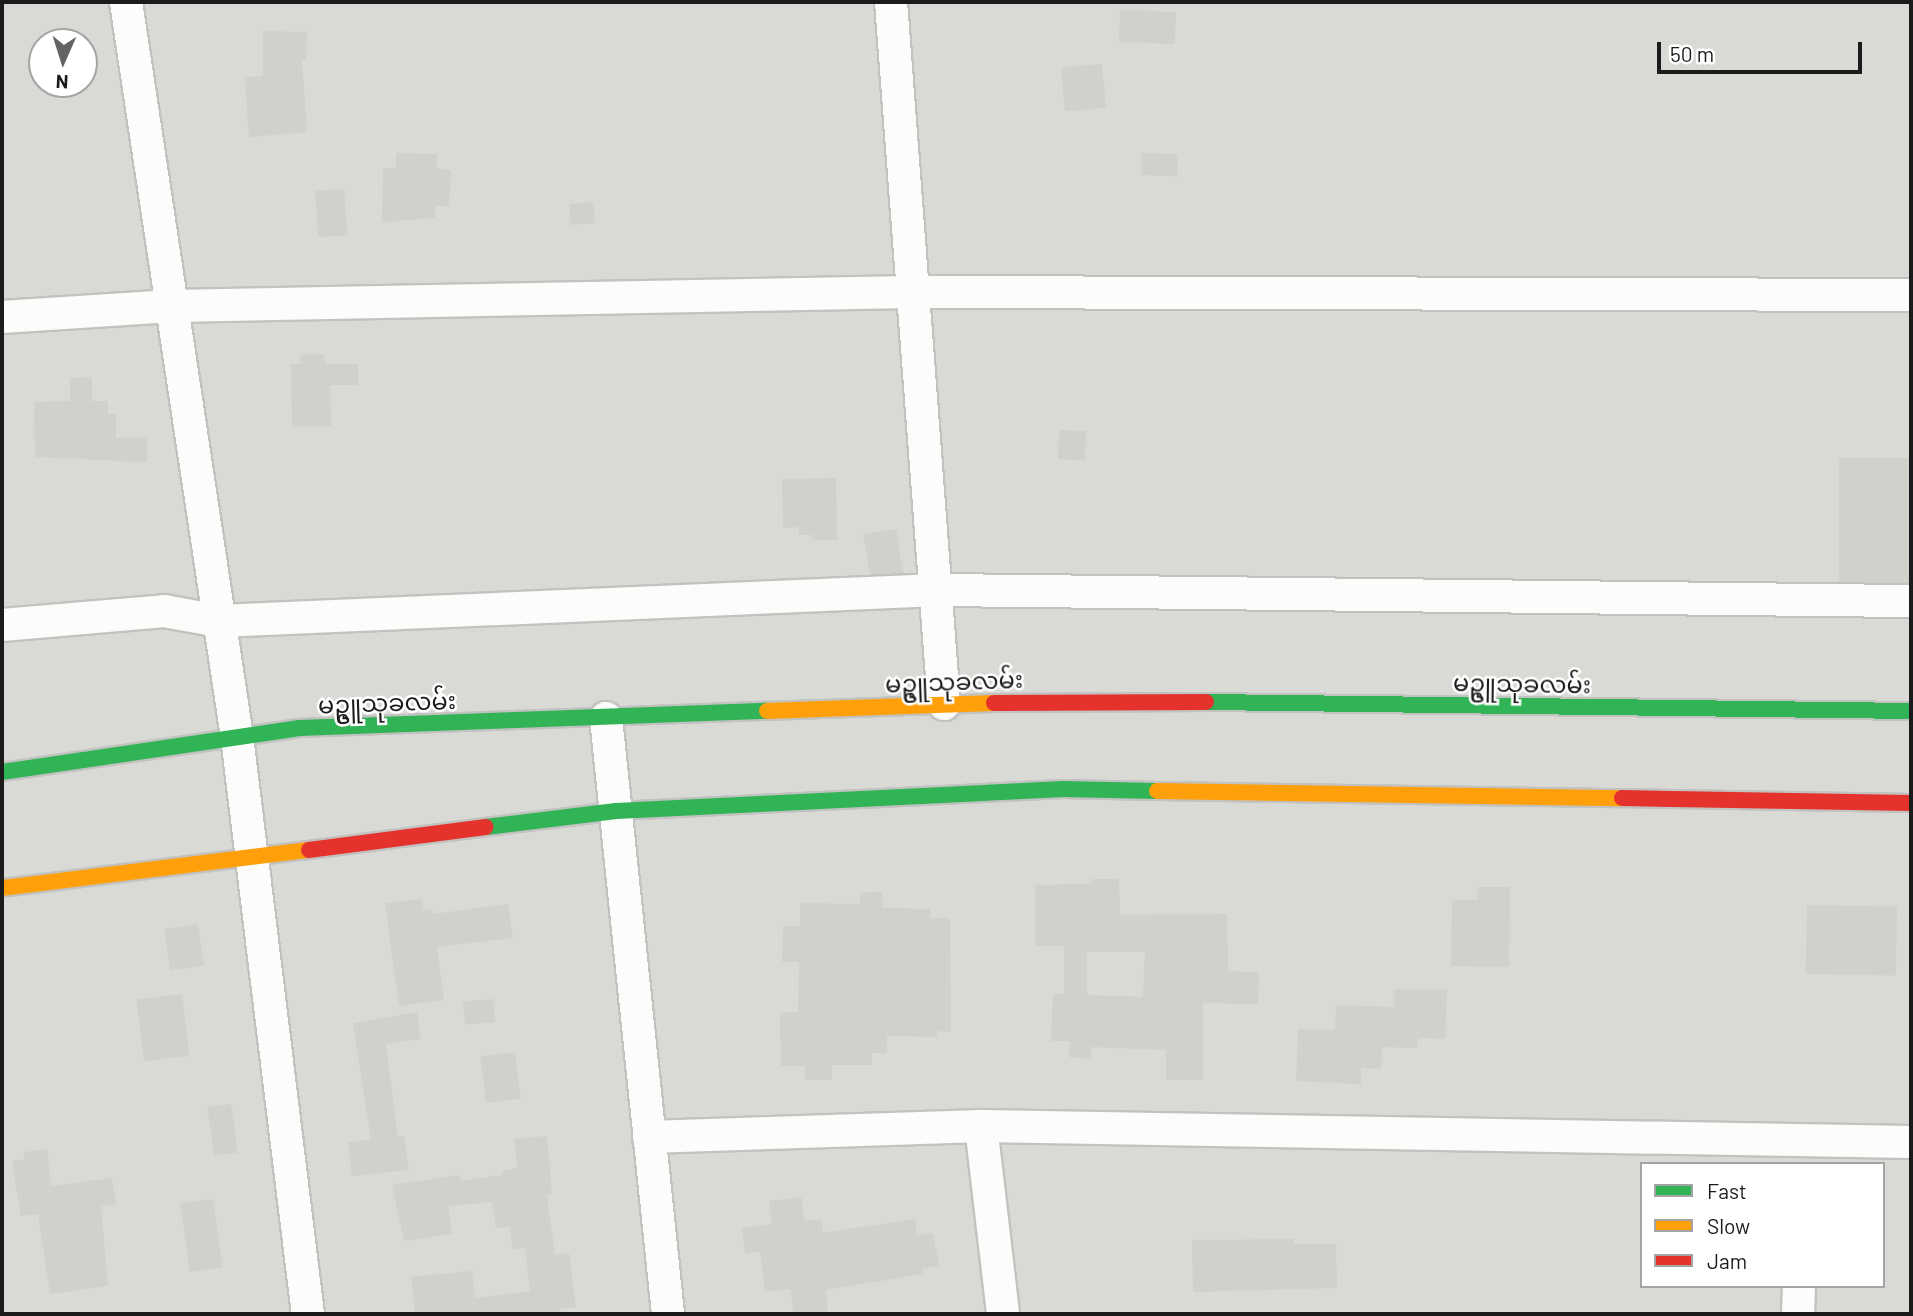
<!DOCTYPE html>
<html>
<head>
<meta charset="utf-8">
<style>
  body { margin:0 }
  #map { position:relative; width:1913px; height:1316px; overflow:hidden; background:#eaeae4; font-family:Barlow,"Noto Sans Myanmar",sans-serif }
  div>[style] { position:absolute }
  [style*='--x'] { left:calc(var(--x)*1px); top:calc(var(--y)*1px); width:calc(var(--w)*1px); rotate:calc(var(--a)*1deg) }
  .residential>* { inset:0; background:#d9d9d5 }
  .building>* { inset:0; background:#d1d0cb; transform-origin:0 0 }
  .roads { filter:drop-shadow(2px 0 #c2c2c0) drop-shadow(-2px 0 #c2c2c0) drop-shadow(0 2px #c2c2c0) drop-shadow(0 -2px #c2c2c0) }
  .street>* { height:32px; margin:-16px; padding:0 16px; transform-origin:16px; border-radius:16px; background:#fcfcfb }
  .fast>* { height:16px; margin:-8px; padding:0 8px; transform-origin:8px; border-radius:8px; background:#30b455 }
  .slow>* { height:16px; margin:-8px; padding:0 8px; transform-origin:8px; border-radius:8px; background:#ff9f0a }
  .jam>* { height:16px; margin:-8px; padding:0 8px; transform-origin:8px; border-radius:8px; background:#e5322d }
  span { translate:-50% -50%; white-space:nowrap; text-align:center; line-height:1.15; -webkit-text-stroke:5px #fff; paint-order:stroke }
  .street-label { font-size:24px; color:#1b1b1b }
  .frame { position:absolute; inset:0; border:4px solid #1b1b1b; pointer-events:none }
  .legend { position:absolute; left:1640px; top:1162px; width:245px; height:126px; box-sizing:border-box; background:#fff; border:2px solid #a4a4a4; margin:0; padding:9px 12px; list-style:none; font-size:21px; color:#1b1b1b }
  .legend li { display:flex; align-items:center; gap:14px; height:35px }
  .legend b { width:35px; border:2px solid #a4a4a4 }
  .north { position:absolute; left:28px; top:28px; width:70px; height:70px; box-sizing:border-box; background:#fff; border:2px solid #a4a4a4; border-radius:50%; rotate:183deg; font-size:19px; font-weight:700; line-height:28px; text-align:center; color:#1b1b1b }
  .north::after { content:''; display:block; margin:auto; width:24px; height:32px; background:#636361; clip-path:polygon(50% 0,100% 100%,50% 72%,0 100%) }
  .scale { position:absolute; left:1657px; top:42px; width:205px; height:32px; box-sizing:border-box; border:4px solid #1b1b1b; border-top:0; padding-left:9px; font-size:21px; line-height:24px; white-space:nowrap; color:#1b1b1b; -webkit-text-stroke:5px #fff; paint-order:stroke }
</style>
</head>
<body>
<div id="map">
  <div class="residential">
    <i style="clip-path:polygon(evenodd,2px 2px,1911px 2px,1911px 1314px,2px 1314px,2px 2px,42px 42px,84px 42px,84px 84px,42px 84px,42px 42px,2px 2px,1642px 1164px,1883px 1164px,1883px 1286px,1642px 1286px,1642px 1164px)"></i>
  </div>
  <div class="building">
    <i style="left:1120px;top:10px;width:56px;height:32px;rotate:2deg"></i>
    <i style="clip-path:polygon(263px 31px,307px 32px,306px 60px,302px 60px,307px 132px,249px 137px,245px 77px,263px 76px)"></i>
    <i style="left:1102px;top:64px;width:44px;height:41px;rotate:85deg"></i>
    <i style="clip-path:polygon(396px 153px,437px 154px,437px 169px,451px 170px,449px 206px,435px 206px,435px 218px,382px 222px,383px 168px,396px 168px)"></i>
    <i style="left:1142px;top:153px;width:36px;height:22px;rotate:2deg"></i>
    <i style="left:344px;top:189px;width:46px;height:29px;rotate:86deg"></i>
    <i style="left:593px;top:202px;width:21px;height:24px;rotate:85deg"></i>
    <i style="clip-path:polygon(324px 354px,325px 364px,358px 364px,358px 385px,330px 385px,331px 426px,292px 427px,291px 364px,301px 364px,300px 355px)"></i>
    <i style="clip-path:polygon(92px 377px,92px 401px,108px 401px,108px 414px,116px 414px,116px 438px,147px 437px,147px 462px,35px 457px,34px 402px,70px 401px,70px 378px)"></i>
    <i style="left:1059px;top:430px;width:27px;height:29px;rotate:2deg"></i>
    <i style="left:1911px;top:458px;width:125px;height:72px;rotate:90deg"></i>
    <i style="clip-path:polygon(836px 478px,837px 540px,812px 540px,812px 535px,799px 535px,799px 527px,783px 528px,782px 479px)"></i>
    <i style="left:896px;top:529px;width:45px;height:33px;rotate:81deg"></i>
    <i style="clip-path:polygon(evenodd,1092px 879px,1119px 879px,1120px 915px,1227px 914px,1228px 971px,1259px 972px,1258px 1004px,1203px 1003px,1203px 1080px,1166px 1080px,1166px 1050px,1091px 1047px,1091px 1059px,1069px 1057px,1070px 1041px,1051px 1041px,1053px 993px,1064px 994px,1064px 946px,1035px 946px,1035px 885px,1092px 884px,1092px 879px,1087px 952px,1145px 952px,1143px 997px,1087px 995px,1087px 952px)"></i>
    <i style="clip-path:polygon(1478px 887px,1510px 887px,1509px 967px,1451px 966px,1452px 900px,1477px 900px)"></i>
    <i style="clip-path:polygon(882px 892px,883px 908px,930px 909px,930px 918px,950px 918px,951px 1032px,937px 1031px,937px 1037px,887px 1036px,887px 1053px,872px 1053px,872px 1065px,832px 1065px,832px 1080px,805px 1080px,805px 1066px,781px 1066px,780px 1013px,798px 1012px,799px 962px,782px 962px,783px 926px,800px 926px,800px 903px,860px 904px,860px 893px)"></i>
    <i style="clip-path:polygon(422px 899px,423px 910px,432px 909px,433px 914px,508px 904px,513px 938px,437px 947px,444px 1000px,399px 1006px,385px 903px)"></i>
    <i style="left:1807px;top:905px;width:90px;height:69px;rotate:1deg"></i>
    <i style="left:198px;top:924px;width:42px;height:34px;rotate:82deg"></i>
    <i style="clip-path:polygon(1395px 989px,1447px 990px,1445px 1039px,1418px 1038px,1417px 1048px,1382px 1047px,1381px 1069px,1361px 1068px,1361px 1084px,1296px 1081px,1298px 1029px,1335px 1030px,1336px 1005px,1394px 1007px)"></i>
    <i style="left:182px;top:994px;width:62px;height:46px;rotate:83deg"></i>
    <i style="left:493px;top:999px;width:23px;height:30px;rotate:85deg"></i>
    <i style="clip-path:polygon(417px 1012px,421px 1039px,386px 1044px,398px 1137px,404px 1136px,409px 1170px,352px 1176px,348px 1142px,371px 1140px,353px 1023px)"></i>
    <i style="left:515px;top:1052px;width:47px;height:35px;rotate:83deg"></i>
    <i style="left:231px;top:1104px;width:49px;height:24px;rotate:82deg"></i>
    <i style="clip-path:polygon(547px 1136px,552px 1194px,547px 1195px,555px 1255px,569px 1253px,576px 1307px,560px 1309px,561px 1314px,415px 1314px,411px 1277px,472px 1271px,475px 1298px,530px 1291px,525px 1248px,513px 1250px,510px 1226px,496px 1228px,492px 1202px,448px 1206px,452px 1234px,404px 1241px,392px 1185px,459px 1175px,460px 1181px,502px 1175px,502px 1171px,517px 1168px,514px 1139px)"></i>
    <i style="clip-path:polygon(47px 1149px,51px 1186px,112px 1178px,116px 1204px,101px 1206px,108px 1286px,50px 1294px,38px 1214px,21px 1216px,12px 1161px,25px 1159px,24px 1152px)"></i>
    <i style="clip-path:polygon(801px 1197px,804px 1221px,821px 1219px,823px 1233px,915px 1219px,917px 1235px,933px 1233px,939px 1266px,922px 1269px,923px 1274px,826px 1290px,828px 1314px,793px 1314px,791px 1289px,765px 1292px,760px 1252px,745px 1253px,742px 1228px,772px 1224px,769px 1201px)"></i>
    <i style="left:213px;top:1199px;width:69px;height:33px;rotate:82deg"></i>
    <i style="clip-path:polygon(1294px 1239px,1294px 1244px,1336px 1244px,1337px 1288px,1193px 1292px,1192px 1240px)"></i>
  </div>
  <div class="roads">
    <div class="street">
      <i style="--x:126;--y:2;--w:743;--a:81.41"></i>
      <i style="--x:237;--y:737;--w:581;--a:82.99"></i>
      <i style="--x:891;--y:2;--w:704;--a:85.68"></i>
      <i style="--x:2;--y:317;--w:170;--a:-3.7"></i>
      <i style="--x:172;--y:306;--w:739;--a:-1.09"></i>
      <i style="--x:911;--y:292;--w:1000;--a:0.17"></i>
      <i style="--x:2;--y:625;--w:163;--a:-4.9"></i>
      <i style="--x:164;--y:611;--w:56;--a:10.3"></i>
      <i style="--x:219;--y:621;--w:720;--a:-2.47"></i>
      <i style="--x:938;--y:590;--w:973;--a:0.65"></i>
      <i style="--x:606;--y:718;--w:599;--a:84.06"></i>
      <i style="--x:981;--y:1126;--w:189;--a:83.3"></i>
      <i style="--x:649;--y:1137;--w:332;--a:-1.9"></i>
      <i style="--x:981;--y:1126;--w:930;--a:0.99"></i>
      <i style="--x:1798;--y:1314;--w:28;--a:-88"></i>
    </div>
    <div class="fast">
      <i style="--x:1206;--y:702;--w:705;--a:0.73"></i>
      <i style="--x:2;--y:772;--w:300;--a:-8.4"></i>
      <i style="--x:299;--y:728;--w:468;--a:-2.1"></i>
      <i style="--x:486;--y:827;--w:131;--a:-7"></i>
      <i style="--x:616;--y:811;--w:448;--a:-2.8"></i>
      <i style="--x:1063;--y:789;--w:94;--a:1.2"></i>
    </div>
    <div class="slow">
      <i style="--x:767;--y:711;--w:227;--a:-2"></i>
      <i style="--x:1157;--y:791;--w:465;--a:0.9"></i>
      <i style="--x:2;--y:888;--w:309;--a:-7.1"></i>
    </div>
    <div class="jam">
      <i style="--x:994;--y:703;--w:212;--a:-0.3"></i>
      <i style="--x:1622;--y:798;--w:289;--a:1"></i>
      <i style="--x:309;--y:850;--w:178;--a:-7.4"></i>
    </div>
  </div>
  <div class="street-label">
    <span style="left:954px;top:681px;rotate:-2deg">မဥ္ဇူသုခလမ်း</span>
    <span style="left:1522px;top:683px;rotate:1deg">မဥ္ဇူသုခလမ်း</span>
    <span style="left:387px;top:702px;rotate:-2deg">မဥ္ဇူသုခလမ်း</span>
  </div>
  <div class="frame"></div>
  <ul class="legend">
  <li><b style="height:9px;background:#30b455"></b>Fast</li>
  <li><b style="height:9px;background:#ff9f0a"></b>Slow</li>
  <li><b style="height:9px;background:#e5322d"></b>Jam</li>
  </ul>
  <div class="north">N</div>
  <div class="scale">50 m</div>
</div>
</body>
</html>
